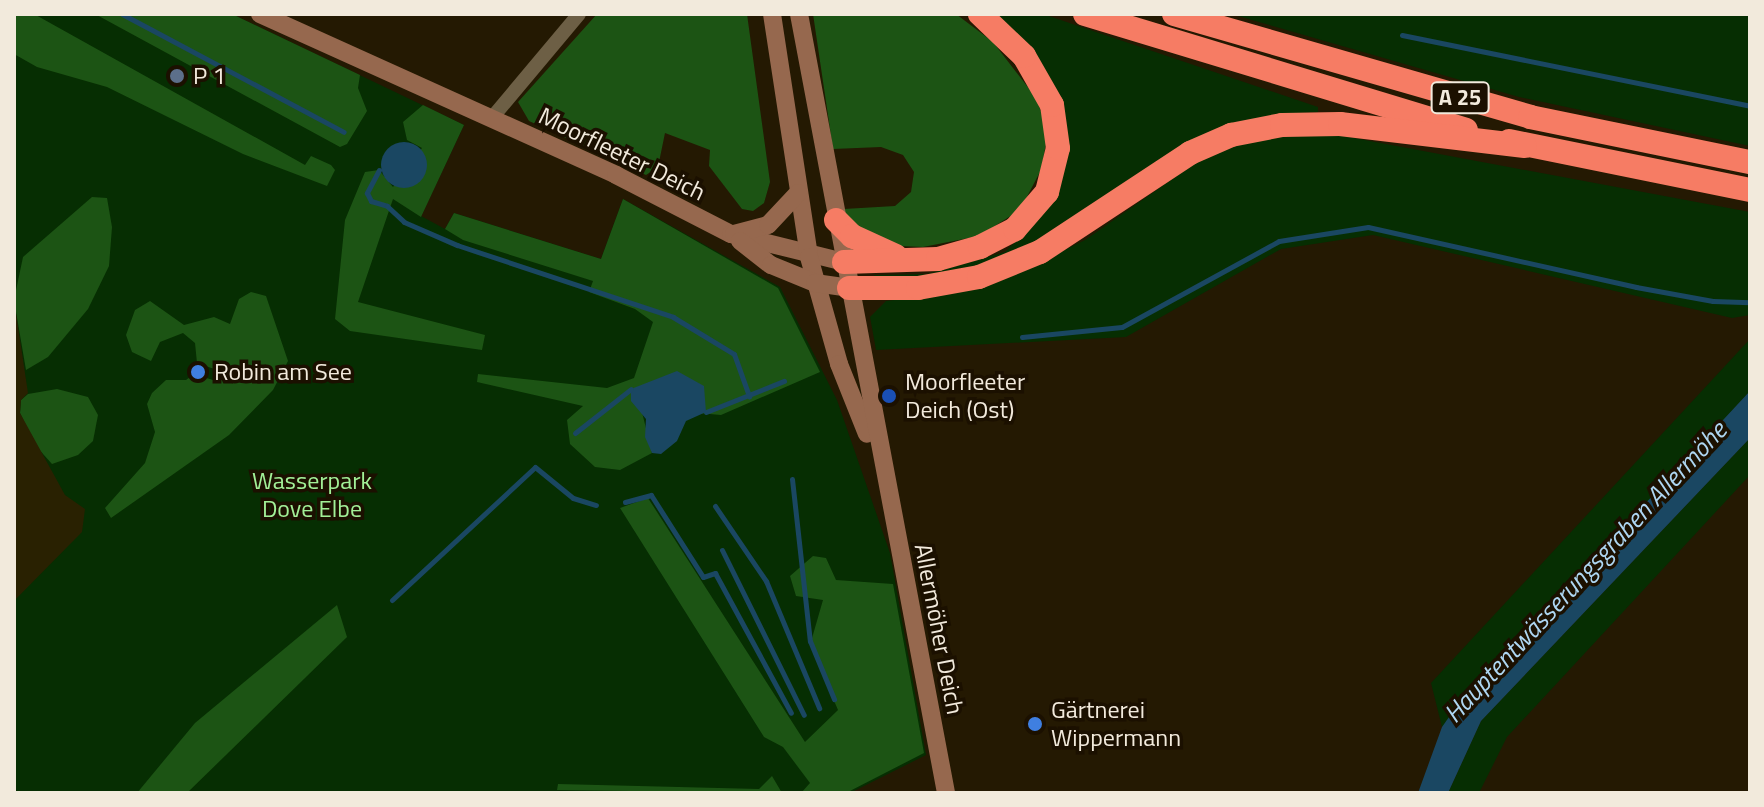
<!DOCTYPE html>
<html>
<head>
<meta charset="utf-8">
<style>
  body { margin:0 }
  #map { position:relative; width:1764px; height:807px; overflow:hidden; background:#241902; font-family:"Titillium Web",sans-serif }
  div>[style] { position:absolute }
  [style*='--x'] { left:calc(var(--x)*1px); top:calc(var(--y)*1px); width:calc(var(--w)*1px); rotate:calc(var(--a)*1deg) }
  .green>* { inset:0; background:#062e02 }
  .forest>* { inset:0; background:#1c5414 }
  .sand>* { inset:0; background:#292101 }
  .water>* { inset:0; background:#1a4762 }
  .round { border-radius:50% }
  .stream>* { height:5px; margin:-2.5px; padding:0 2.5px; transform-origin:2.5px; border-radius:2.5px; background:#1a4762 }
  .street>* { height:14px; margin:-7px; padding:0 7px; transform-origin:7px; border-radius:7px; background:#6d5f45 }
  .secondary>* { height:18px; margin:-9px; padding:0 9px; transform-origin:9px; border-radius:9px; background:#96684e }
  .highway>* { height:24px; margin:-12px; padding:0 12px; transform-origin:12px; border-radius:12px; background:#f67c64 }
  .dots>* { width:22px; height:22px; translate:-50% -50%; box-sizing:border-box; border:4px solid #1b1000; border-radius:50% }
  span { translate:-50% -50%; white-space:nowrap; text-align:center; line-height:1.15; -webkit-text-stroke:7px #1b1000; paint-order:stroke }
  .shield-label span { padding:2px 6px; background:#1b1000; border:2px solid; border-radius:6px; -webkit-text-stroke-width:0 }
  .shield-label { font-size:22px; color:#f2eadc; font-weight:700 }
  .poi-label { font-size:24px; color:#f2eadc }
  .left { translate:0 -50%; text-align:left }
  .street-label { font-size:24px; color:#f2eadc }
  .park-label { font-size:24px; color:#a2f097 }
  .water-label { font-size:26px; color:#aed6f1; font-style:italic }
  .frame { position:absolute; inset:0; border:16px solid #f2eadc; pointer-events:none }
</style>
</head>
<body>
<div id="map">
  <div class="green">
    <i style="clip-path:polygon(14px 14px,232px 14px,464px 125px,421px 216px,445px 229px,454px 213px,601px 259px,623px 199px,780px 287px,837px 400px,890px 553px,926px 755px,850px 793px,14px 793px)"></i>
    <i style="clip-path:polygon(993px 14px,1043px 14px,1318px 107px,1318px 112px,1279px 114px,1010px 257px,957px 274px,875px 281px,874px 275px,927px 274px,1005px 252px,1046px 211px,1063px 112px)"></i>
    <i style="clip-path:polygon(1231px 14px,1750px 14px,1750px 146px,1519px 97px)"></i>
    <i style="clip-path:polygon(1322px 132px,1750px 212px,1750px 315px,1732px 318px,1373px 235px,1281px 249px,1126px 337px,876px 350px,870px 317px,886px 301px,944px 294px,1024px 270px,1085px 240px,1214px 150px,1264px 136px)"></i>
    <i style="clip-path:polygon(1750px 339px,1750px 391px,1442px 727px,1431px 683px)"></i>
    <i style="clip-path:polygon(1750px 438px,1750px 475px,1507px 737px,1479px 793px,1448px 793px,1481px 721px)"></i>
  </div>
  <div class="forest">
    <i style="clip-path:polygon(14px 14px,34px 14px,305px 165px,311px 156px,331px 165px,335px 170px,327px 186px,243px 154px,107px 87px,37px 67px,14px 54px)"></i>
    <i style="clip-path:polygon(95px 14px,232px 14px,360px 75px,358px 88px,367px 111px,347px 144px,340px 147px)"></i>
    <i style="clip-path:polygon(597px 14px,747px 14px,770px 182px,764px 203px,753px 211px,742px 209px,709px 166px,710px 150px,665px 133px,658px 167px,646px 175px,529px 121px,518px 102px)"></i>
    <i style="clip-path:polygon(813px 14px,956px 14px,993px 42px,1037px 99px,1048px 133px,1041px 170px,1020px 210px,979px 236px,923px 247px,876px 245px,852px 228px,844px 209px,895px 206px,911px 192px,914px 172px,903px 155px,881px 147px,833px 149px)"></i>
    <i style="clip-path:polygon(423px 105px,464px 125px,421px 217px,393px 199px,358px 302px,485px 335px,482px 350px,350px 331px,335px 319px,345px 220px,365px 172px,379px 170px,393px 187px,422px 148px,407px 140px,403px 122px)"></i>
    <i style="clip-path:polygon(92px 197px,107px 198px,112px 227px,109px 266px,88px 309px,48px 357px,26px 370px,14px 300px,23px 257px)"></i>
    <i style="clip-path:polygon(623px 199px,778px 288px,820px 372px,721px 415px,641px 408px,652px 453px,620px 470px,595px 467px,570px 444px,567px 420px,583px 406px,477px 382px,478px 374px,607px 388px,634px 378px,653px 322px,635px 309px,589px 292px,593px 281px,463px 240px,445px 229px,454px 213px,601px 259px)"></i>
    <i style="clip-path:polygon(251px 292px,266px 296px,288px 361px,273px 390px,229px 435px,111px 518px,105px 508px,145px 463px,155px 432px,147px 404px,152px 393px,166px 380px,186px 380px,194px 374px,216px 381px,220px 371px,197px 363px,195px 343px,183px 333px,160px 342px,151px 361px,132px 352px,126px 335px,135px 310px,150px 301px,184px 325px,214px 317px,230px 324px,239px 299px)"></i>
    <i style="clip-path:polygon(57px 389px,88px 397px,98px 415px,93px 441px,78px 455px,52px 464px,35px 445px,20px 413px,21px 400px,28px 394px)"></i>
    <i style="clip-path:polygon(648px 498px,805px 742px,838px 710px,810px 645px,823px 600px,796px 596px,790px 576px,813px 556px,826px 558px,836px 580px,893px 584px,924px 753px,846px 793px,801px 793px,810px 783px,783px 747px,764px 737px,620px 508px)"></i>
    <i style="clip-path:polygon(337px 605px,347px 637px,187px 793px,137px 793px,195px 723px)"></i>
    <i style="clip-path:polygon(772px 776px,782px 793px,557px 790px,558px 784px,759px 789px)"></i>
  </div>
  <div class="sand">
    <i style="clip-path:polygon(14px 300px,28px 393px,21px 400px,20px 413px,65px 495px,85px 509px,82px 532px,14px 601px)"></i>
  </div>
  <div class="water">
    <i class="round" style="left:381px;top:142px;width:46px;height:46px"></i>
    <i style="clip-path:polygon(677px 371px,704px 386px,706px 412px,686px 421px,677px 441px,661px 454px,652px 453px,645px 437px,646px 419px,631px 401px,631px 389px)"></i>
    <i style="clip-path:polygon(1750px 391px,1750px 438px,1481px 721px,1448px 793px,1418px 793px,1442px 727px,1456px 707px)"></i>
  </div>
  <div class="stream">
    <i style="--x:122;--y:14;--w:251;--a:28"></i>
    <i style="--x:1402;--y:35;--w:355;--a:11.5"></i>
    <i style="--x:379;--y:170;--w:26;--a:118"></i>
    <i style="--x:367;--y:193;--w:9;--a:63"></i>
    <i style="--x:371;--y:201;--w:17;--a:17"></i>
    <i style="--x:387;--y:206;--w:23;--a:43"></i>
    <i style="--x:404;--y:222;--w:58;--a:23.5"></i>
    <i style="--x:457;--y:245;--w:228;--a:18.4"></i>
    <i style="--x:673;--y:317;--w:71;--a:31.2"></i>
    <i style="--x:734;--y:354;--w:45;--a:70.3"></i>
    <i style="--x:1022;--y:337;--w:100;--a:-5.7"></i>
    <i style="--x:1122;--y:327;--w:179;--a:-28.7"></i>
    <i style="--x:1279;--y:241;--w:90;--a:-8.9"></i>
    <i style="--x:1368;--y:227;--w:275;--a:12.6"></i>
    <i style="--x:1636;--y:287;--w:78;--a:10.3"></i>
    <i style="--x:1713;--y:301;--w:37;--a:2"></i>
    <i style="--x:706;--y:412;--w:84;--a:-21.7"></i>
    <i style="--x:575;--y:433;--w:71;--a:-38.2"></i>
    <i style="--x:792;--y:479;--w:163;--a:83.7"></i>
    <i style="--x:810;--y:641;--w:63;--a:67.5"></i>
    <i style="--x:625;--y:502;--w:27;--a:-15"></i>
    <i style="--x:651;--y:495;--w:97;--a:57.6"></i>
    <i style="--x:703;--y:577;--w:13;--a:-18"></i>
    <i style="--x:715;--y:573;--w:159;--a:61.5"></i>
    <i style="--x:715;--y:506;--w:91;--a:55.8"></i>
    <i style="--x:766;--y:581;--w:138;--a:67.3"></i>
    <i style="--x:722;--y:550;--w:184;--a:63.6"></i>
    <i style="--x:392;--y:600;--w:195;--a:-42.9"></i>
    <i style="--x:535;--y:467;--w:49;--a:39.2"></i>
    <i style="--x:573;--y:498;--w:24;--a:17"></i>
  </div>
  <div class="street">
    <i style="--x:491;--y:119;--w:137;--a:-50"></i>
  </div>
  <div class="secondary">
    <i style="--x:260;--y:14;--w:391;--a:24.3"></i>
    <i style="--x:616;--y:175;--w:129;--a:27.2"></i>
    <i style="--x:731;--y:234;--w:116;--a:13.9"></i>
    <i style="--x:772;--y:14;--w:246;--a:81.3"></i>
    <i style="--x:809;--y:257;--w:111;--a:74.3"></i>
    <i style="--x:839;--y:364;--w:75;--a:68.2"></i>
    <i style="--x:799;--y:14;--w:793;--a:79.31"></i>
    <i style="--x:734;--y:234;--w:35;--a:-15"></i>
    <i style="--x:768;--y:225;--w:44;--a:-46.8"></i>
    <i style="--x:740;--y:241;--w:39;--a:38"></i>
    <i style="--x:771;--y:265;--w:48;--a:22.2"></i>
    <i style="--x:815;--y:283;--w:34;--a:8"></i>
  </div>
  <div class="highway">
    <i style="--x:1085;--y:14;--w:398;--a:16.9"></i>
    <i style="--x:1174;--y:14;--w:371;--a:16.1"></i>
    <i style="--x:1530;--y:117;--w:225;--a:11.6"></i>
    <i style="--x:1509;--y:141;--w:246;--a:11.5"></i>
    <i style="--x:836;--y:220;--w:23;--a:45"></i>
    <i style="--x:852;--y:236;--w:48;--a:24.4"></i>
    <i style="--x:844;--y:262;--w:94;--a:-1.8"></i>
    <i style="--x:938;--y:259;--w:44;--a:-15.9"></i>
    <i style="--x:980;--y:247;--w:39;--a:-27"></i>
    <i style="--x:1015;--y:229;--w:49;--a:-49.1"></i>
    <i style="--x:1047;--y:192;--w:45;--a:-76"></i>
    <i style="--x:1058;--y:148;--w:43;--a:-97.9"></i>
    <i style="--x:1052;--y:105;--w:56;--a:-119.7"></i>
    <i style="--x:1024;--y:56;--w:61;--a:-136.3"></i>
    <i style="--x:849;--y:288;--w:69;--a:0"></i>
    <i style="--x:918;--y:288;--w:62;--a:-10.2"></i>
    <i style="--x:979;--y:277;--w:66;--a:-22.3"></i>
    <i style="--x:1040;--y:252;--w:180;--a:-33.4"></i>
    <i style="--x:1190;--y:153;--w:45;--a:-23.7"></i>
    <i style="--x:1231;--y:135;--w:52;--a:-11.1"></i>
    <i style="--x:1282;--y:125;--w:58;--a:-1"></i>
    <i style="--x:1340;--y:124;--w:186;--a:6.8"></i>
  </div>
  <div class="dots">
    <i style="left:177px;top:76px;background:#5c6f8a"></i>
    <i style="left:198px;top:372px;background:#3f7fe0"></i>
    <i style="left:889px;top:396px;background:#1a4fb4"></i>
    <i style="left:1035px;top:724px;background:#3f7fe0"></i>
  </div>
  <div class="shield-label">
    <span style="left:1460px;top:98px">A 25</span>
  </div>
  <div class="poi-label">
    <span class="left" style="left:193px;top:76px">P 1</span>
    <span class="left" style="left:214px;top:372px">Robin am See</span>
    <span class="left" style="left:905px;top:396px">Moorfleeter<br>Deich (Ost)</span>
    <span class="left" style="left:1051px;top:724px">Gärtnerei<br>Wippermann</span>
  </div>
  <div class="street-label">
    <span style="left:622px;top:154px;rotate:26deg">Moorfleeter Deich</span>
    <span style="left:939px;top:629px;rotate:79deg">Allermöher Deich</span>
  </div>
  <div class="park-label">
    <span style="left:312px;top:495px">Wasserpark<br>Dove Elbe</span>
  </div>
  <div class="water-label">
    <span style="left:1585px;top:572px;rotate:-47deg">Hauptentwässerungsgraben Allermöhe</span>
  </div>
  <div class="frame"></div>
</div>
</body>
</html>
